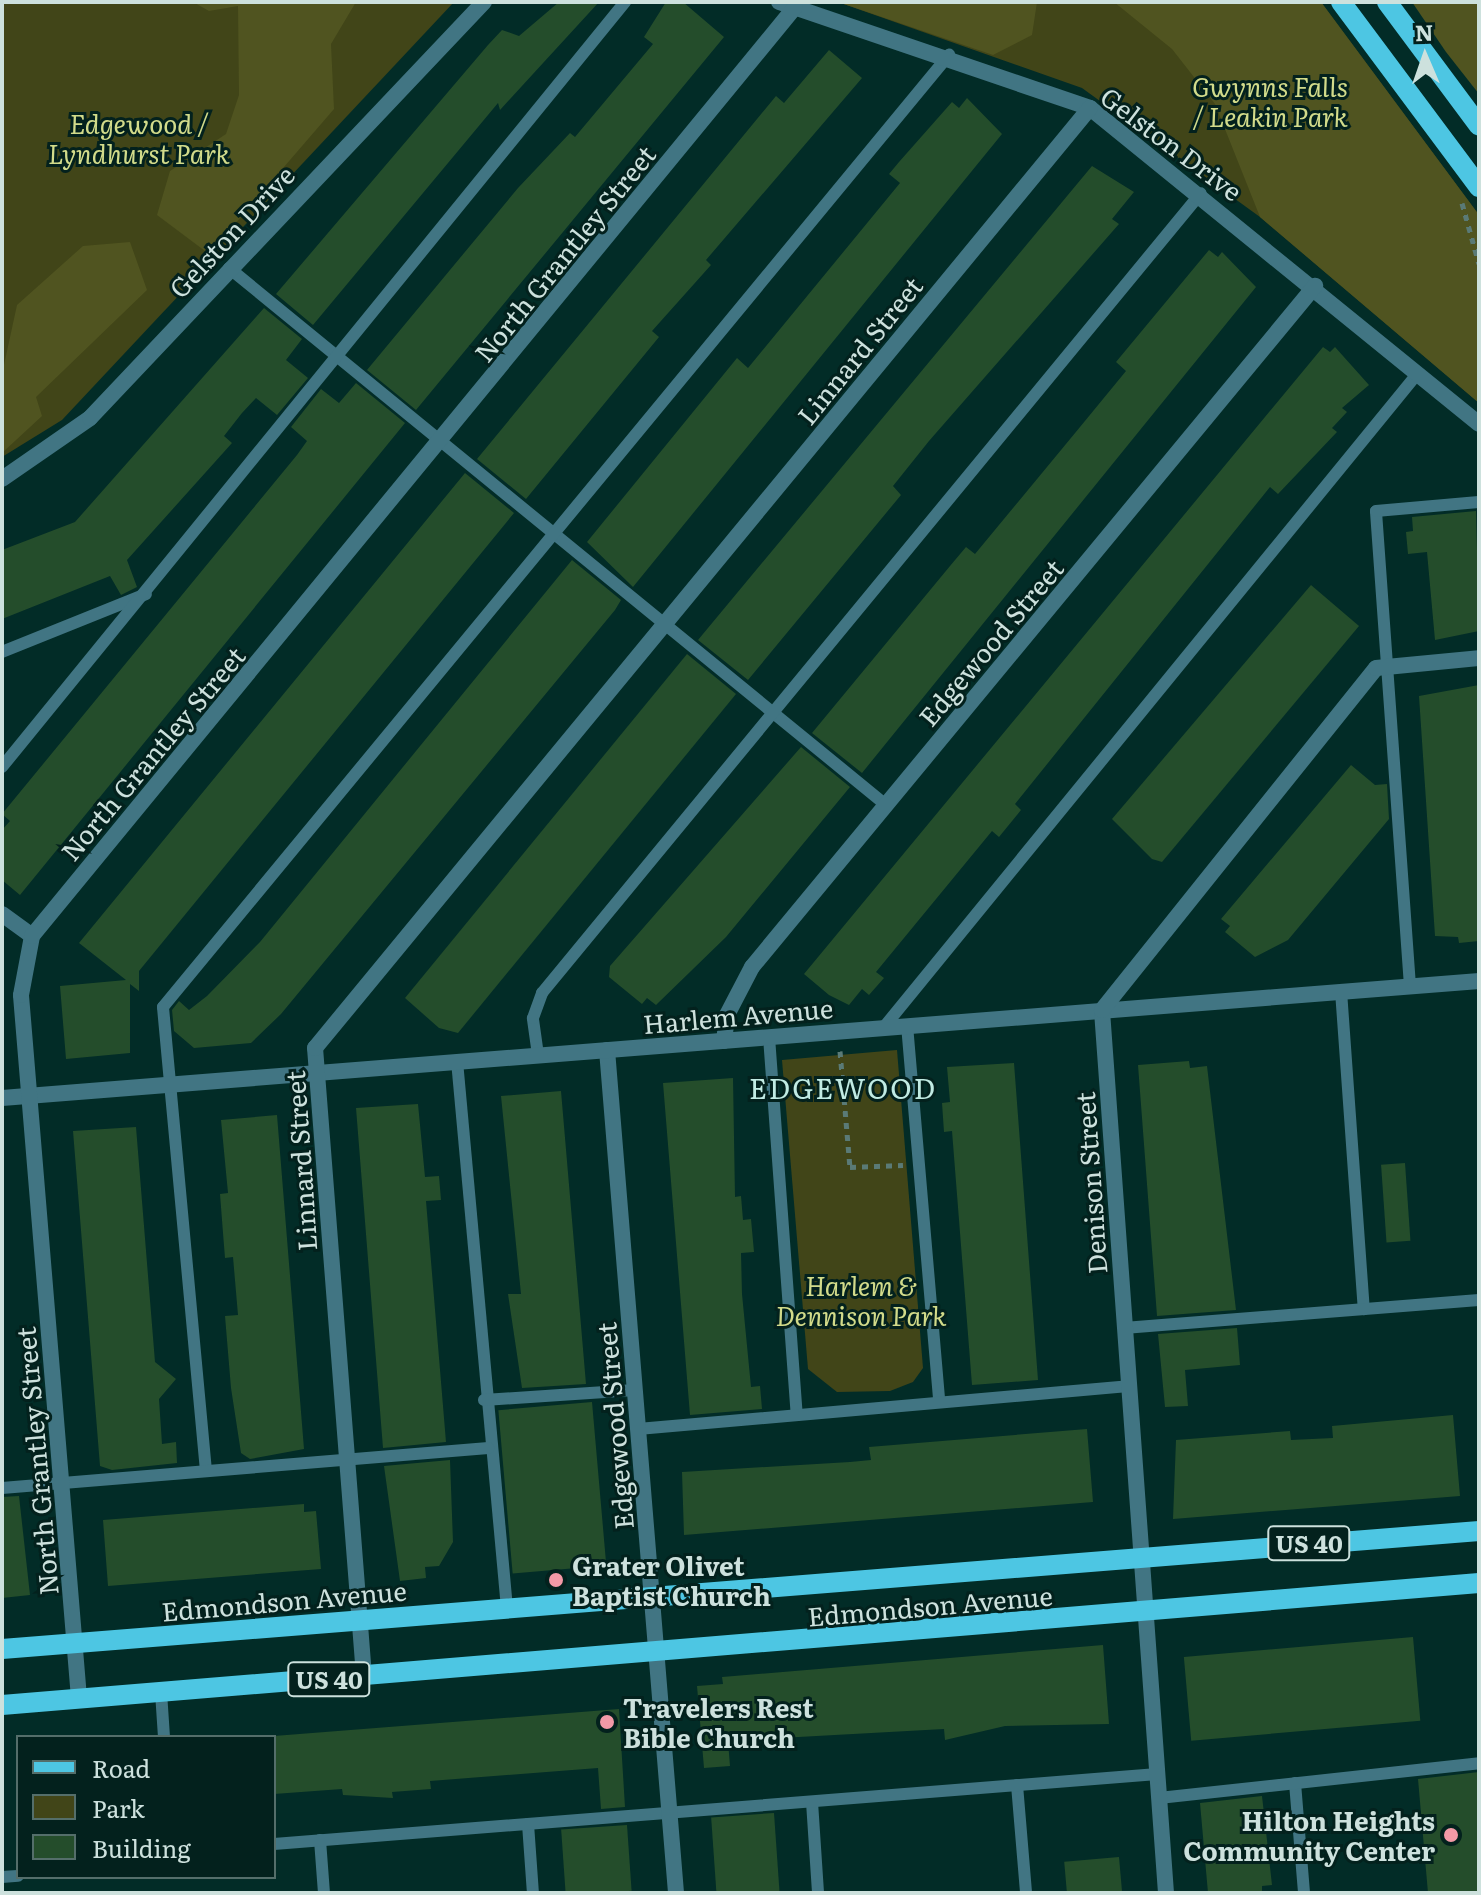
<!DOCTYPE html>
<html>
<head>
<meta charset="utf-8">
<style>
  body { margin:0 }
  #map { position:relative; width:1481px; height:1895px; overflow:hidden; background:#022c27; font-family:Literata,serif }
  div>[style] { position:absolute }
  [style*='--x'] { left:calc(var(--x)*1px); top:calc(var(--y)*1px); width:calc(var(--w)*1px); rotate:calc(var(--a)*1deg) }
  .green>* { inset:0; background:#414518 }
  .forest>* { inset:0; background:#505420 }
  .building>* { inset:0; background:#244d2b; transform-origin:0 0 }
  .path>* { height:5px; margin-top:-2.5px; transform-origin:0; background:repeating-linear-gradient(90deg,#5a7a76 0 6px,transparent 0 12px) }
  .service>* { height:12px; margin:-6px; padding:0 6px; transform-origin:6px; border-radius:6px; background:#417583 }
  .minor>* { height:16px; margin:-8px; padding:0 8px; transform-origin:8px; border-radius:8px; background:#417583 }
  .primary>* { height:20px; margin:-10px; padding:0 10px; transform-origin:10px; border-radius:10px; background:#4dc6e3 }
  .dots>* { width:22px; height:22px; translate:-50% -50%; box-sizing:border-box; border:4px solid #03211d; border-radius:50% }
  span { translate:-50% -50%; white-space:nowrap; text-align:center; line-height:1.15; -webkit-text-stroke:6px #03211d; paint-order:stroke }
  .shield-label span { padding:2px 6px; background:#03211d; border:2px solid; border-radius:6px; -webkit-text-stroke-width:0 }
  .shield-label { font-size:24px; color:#cde1dd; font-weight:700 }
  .park-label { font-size:26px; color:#d2db8a; font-style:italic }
  .street-label { font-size:26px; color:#cde1dd }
  .poi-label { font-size:26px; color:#cde1dd; font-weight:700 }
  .left { translate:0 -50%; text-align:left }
  .right { translate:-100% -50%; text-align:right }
  .neighbourhood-label { font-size:28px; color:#c1ebe3; letter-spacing:2px }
  .frame { position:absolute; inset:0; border:4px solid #cde1dd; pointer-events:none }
  .legend { position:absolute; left:16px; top:1735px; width:260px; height:144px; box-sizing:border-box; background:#03211d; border:2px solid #546e6a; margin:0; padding:10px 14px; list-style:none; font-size:24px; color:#cde1dd }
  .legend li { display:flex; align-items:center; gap:16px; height:40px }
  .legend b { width:40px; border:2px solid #546e6a }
  .north { position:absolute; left:1385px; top:16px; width:80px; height:80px; -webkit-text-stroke:6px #03211d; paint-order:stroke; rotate:358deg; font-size:22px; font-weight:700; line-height:32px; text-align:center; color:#cde1dd }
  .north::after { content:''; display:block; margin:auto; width:28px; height:36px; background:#cde1dd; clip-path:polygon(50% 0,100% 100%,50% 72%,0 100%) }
</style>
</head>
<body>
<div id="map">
  <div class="green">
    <i style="clip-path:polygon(2px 2px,454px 2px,62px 420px,2px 457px)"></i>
    <i style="clip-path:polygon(838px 2px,1321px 2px,1479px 215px,1479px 403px,1260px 217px,1082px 88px)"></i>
    <i style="clip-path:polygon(897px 1050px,923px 1368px,913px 1382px,890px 1391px,837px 1392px,808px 1369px,782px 1060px)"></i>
  </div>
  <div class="forest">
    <i style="clip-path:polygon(193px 2px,356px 2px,331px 44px,334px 109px,209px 254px,157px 215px,170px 171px,226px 134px,239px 95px,238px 6px,209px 11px)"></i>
    <i style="clip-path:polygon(838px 2px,1037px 2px,1032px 35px,993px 55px)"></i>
    <i style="clip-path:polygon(1114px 2px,1321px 2px,1479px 215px,1479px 403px,1260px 217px,1215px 104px,1172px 49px)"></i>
    <i style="clip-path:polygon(1412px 2px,1479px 2px,1479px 94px,1446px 52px)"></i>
    <i style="clip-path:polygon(130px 242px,147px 290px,36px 397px,42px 416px,2px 453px,2px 374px,17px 305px,83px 246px)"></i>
  </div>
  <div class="building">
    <i style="clip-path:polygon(559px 2px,599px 2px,500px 110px,498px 103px,313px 325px,276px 294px,488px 45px,502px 30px,519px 36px)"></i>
    <i style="clip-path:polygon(666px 2px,683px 2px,724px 37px,416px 410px,367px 370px,518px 188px,570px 133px,575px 137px,653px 44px,644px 37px)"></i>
    <i style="clip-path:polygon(829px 50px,862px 78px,706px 260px,711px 265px,652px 331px,659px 337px,526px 499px,477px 459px,776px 96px,784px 103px)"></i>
    <i style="clip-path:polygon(967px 98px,1002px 134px,633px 587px,587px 542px,737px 358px,748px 368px,900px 183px,889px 174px,899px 162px,952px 102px,959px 108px)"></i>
    <i style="clip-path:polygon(1092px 166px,1134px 192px,1112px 219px,1119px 224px,929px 441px,893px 486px,901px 495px,748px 680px,698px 640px)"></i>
    <i style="clip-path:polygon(1209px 250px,1218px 257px,1222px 252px,1256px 287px,862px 773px,812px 733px,950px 566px,966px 547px,975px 554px,1080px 427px,1126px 371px,1116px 362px)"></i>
    <i style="clip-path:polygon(264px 308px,302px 339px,286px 360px,308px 378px,277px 415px,256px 398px,242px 413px,224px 436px,232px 443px,127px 560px,137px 587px,121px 595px,110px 576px,2px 619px,2px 550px,75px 522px)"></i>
    <i style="clip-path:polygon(1323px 347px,1330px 352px,1335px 347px,1369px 385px,1342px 408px,1347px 412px,1332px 428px,1337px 432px,1278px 494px,1270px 487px,1015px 804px,1021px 810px,999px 837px,992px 831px,876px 972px,884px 978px,869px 995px,862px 989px,849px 1005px,829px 995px,804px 974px)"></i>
    <i style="clip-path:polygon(356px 383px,405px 423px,20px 895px,2px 880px,2px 830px,10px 821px,2px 814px,297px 455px,307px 441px,291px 427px,321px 389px,339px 403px)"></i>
    <i style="clip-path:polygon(465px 473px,514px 513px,139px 971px,139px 991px,130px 984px,130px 1053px,66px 1059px,60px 986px,126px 980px,79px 943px)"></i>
    <i style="clip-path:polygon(1476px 511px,1479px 631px,1435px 640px,1427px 552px,1408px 554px,1406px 532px,1413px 531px,1412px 517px)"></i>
    <i style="clip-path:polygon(572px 560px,621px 600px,615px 610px,281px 1014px,251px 1043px,194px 1048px,174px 1031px,172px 1010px,179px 1001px,189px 1010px,207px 996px,260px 942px)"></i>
    <i style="clip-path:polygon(1311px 585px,1359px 626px,1162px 862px,1152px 859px,1112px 819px)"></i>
    <i style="clip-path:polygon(687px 654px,736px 694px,458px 1033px,439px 1028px,405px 998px)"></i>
    <i style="clip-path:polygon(1479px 685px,1479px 941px,1459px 943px,1458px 937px,1435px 936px,1419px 696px)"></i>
    <i style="clip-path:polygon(801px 747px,850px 787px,726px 937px,656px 1005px,647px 998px,642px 1004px,609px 977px,610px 966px)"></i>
    <i style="clip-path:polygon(1351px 765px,1375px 785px,1387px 784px,1389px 819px,1288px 940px,1255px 957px,1225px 932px,1230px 926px,1221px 919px)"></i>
    <i style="clip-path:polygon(1189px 1061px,1190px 1068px,1207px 1066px,1236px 1310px,1157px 1316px,1138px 1065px)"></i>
    <i style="clip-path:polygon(1014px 1063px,1038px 1380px,972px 1385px,952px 1131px,944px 1132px,942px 1103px,950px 1102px,947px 1067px)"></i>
    <i style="clip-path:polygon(733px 1078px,735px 1197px,741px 1196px,743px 1220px,751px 1219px,754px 1252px,741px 1253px,742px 1294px,751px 1387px,760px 1386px,762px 1409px,690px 1415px,663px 1083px)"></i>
    <i style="clip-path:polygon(561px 1091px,586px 1384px,522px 1388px,508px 1294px,521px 1294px,501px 1096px)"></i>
    <i style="clip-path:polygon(418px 1104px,425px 1177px,439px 1176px,441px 1200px,426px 1201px,446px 1442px,383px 1448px,356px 1108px)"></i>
    <i style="clip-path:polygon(277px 1115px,304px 1449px,250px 1459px,241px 1453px,231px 1388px,225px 1316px,238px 1315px,233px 1257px,225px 1258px,223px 1233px,220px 1194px,228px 1193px,221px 1120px)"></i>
    <i style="clip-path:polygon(136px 1127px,155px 1362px,176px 1379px,159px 1399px,162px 1444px,176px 1442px,177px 1463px,112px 1470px,100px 1466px,73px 1131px)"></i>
    <i style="left:1405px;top:1163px;width:78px;height:24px;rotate:86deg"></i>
    <i style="clip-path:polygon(1237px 1328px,1240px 1365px,1185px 1370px,1188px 1406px,1165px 1407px,1158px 1334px)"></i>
    <i style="left:592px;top:1402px;width:164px;height:94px;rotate:85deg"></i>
    <i style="clip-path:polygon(1453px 1415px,1460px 1496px,1173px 1519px,1176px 1440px,1290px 1431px,1291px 1440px,1333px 1438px,1332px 1426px)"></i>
    <i style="clip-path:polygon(1087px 1429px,1093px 1502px,684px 1535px,682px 1472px,850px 1462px,871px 1460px,869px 1447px)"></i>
    <i style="clip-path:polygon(450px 1460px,453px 1542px,439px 1566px,425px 1567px,426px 1578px,400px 1581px,384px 1466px)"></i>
    <i style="clip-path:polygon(19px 1496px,30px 1595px,2px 1598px,2px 1497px)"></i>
    <i style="clip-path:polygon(304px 1504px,304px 1512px,316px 1511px,321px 1569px,108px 1586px,103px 1520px)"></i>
    <i style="left:1413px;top:1637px;width:84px;height:230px;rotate:85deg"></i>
    <i style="clip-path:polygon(1103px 1645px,1109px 1724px,1005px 1726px,945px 1740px,944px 1729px,728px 1741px,730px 1766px,704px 1768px,697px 1686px,723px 1684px,722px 1677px)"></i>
    <i style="clip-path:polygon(619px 1709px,625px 1807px,601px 1809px,598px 1768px,430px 1781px,431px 1789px,392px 1792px,393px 1798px,343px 1795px,342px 1789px,274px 1794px,274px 1736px)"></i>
    <i style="clip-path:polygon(1479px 1772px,1479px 1893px,1428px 1893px,1418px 1779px)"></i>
    <i style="clip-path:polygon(1262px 1796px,1272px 1885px,1262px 1886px,1262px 1893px,1208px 1893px,1200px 1803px)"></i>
    <i style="left:774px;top:1813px;width:80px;height:63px;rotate:86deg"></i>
    <i style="left:627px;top:1825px;width:66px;height:66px;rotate:86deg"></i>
    <i style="left:1119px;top:1857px;width:36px;height:55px;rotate:85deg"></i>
  </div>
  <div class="path">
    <i style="--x:1462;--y:203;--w:63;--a:74.4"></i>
    <i style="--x:840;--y:1051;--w:116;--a:85.1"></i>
    <i style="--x:850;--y:1167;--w:53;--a:-2.2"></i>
  </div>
  <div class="service">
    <i style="--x:229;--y:268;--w:849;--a:39.26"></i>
    <i style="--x:2;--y:652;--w:155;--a:-21.9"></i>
    <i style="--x:2;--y:767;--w:987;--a:-50.84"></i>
    <i style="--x:1410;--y:986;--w:476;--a:-94.1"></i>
    <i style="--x:1376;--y:511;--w:103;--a:-5"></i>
    <i style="--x:1341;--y:991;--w:319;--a:85.9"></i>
    <i style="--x:907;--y:1025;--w:378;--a:85.1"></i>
    <i style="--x:884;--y:1027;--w:844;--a:-50.77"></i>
    <i style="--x:769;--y:1037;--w:379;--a:85.8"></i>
    <i style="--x:538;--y:1055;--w:37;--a:-98"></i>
    <i style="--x:533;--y:1018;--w:27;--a:-70"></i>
    <i style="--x:542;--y:993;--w:1036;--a:-50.52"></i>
    <i style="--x:457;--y:1061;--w:549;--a:84.78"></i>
    <i style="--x:1124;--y:1328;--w:356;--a:-4.5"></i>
    <i style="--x:484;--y:1400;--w:151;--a:-3.8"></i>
    <i style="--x:638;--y:1429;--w:492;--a:-5"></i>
    <i style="--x:206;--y:1471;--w:466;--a:-95.3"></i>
    <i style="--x:163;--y:1007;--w:1235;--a:-50.46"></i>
    <i style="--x:2;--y:1488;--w:488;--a:-4.7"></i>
    <i style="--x:161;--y:1692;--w:45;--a:86.2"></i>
    <i style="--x:1295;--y:1783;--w:110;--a:85.3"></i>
    <i style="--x:1017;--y:1785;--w:108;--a:85.2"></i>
    <i style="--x:1159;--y:1798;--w:322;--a:-6.2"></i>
    <i style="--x:812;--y:1802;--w:91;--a:86.2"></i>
    <i style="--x:528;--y:1824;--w:69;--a:85.9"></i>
    <i style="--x:320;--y:1840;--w:53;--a:85.7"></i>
    <i style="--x:274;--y:1844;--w:886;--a:-4.53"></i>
    <i style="--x:2;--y:1877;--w:16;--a:-4"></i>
  </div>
  <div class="minor">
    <i style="--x:779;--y:2;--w:329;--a:18.8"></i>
    <i style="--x:1090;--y:108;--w:501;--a:39.09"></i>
    <i style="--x:2;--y:479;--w:107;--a:-34.7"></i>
    <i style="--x:90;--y:418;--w:573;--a:-46.56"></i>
    <i style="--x:2;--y:914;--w:37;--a:36"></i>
    <i style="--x:724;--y:1041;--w:26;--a:-83"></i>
    <i style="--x:727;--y:1015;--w:54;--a:-62.5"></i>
    <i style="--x:752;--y:967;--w:884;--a:-50.42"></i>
    <i style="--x:607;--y:1050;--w:846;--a:85.32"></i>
    <i style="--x:2;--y:1098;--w:1482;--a:-4.53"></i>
    <i style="--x:364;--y:1676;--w:630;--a:-94.46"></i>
    <i style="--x:315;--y:1048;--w:1218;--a:-50.5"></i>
    <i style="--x:79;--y:1698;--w:705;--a:-94.72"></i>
    <i style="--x:21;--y:995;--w:60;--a:-79.4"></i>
    <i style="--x:32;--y:936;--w:1202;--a:-50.6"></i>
    <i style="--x:1166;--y:1893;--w:885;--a:-94.15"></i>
    <i style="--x:1102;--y:1010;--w:438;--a:-51.3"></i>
    <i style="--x:1376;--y:668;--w:103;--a:-5.5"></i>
  </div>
  <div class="primary">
    <i style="--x:1341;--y:2;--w:231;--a:53.3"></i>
    <i style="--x:1387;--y:2;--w:154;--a:53.4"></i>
    <i style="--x:2;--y:1649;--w:1482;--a:-4.57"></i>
    <i style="--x:2;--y:1705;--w:1482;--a:-4.72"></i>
  </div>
  <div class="dots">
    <i style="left:556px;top:1580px;background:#f39aa7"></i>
    <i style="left:607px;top:1722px;background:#f39aa7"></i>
    <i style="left:1451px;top:1835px;background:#f39aa7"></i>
  </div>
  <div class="shield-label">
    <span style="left:1309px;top:1543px">US 40</span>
    <span style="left:329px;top:1679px">US 40</span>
  </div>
  <div class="park-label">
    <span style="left:1270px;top:101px">Gwynns Falls<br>/ Leakin Park</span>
    <span style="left:139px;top:138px">Edgewood /<br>Lyndhurst Park</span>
    <span style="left:861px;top:1300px">Harlem &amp;<br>Dennison Park</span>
  </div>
  <div class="street-label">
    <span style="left:1172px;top:143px;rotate:37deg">Gelston Drive</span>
    <span style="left:231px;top:231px;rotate:-47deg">Gelston Drive</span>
    <span style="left:564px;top:253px;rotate:-51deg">North Grantley Street</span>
    <span style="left:859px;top:350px;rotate:-51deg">Linnard Street</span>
    <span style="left:990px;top:642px;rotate:-50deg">Edgewood Street</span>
    <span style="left:152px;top:753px;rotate:-50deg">North Grantley Street</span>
    <span style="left:738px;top:1015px;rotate:-5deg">Harlem Avenue</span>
    <span style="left:300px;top:1161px;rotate:-94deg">Linnard Street</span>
    <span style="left:1090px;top:1183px;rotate:-94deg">Denison Street</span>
    <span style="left:614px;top:1426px;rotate:-95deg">Edgewood Street</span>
    <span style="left:36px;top:1461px;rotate:-95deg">North Grantley Street</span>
    <span style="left:284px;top:1600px;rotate:-5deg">Edmondson Avenue</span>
    <span style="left:930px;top:1605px;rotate:-5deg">Edmondson Avenue</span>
  </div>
  <div class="poi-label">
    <span class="left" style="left:572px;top:1580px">Grater Olivet<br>Baptist Church</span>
    <span class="left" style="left:623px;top:1722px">Travelers Rest<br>Bible Church</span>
    <span class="right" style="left:1435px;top:1835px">Hilton Heights<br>Community Center</span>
  </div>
  <div class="neighbourhood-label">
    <span style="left:843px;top:1087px">EDGEWOOD</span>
  </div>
  <div class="frame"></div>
  <ul class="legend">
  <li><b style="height:10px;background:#4dc6e3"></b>Road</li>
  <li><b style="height:22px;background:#414518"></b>Park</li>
  <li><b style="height:22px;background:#244d2b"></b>Building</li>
  </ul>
  <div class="north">N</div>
</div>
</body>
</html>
